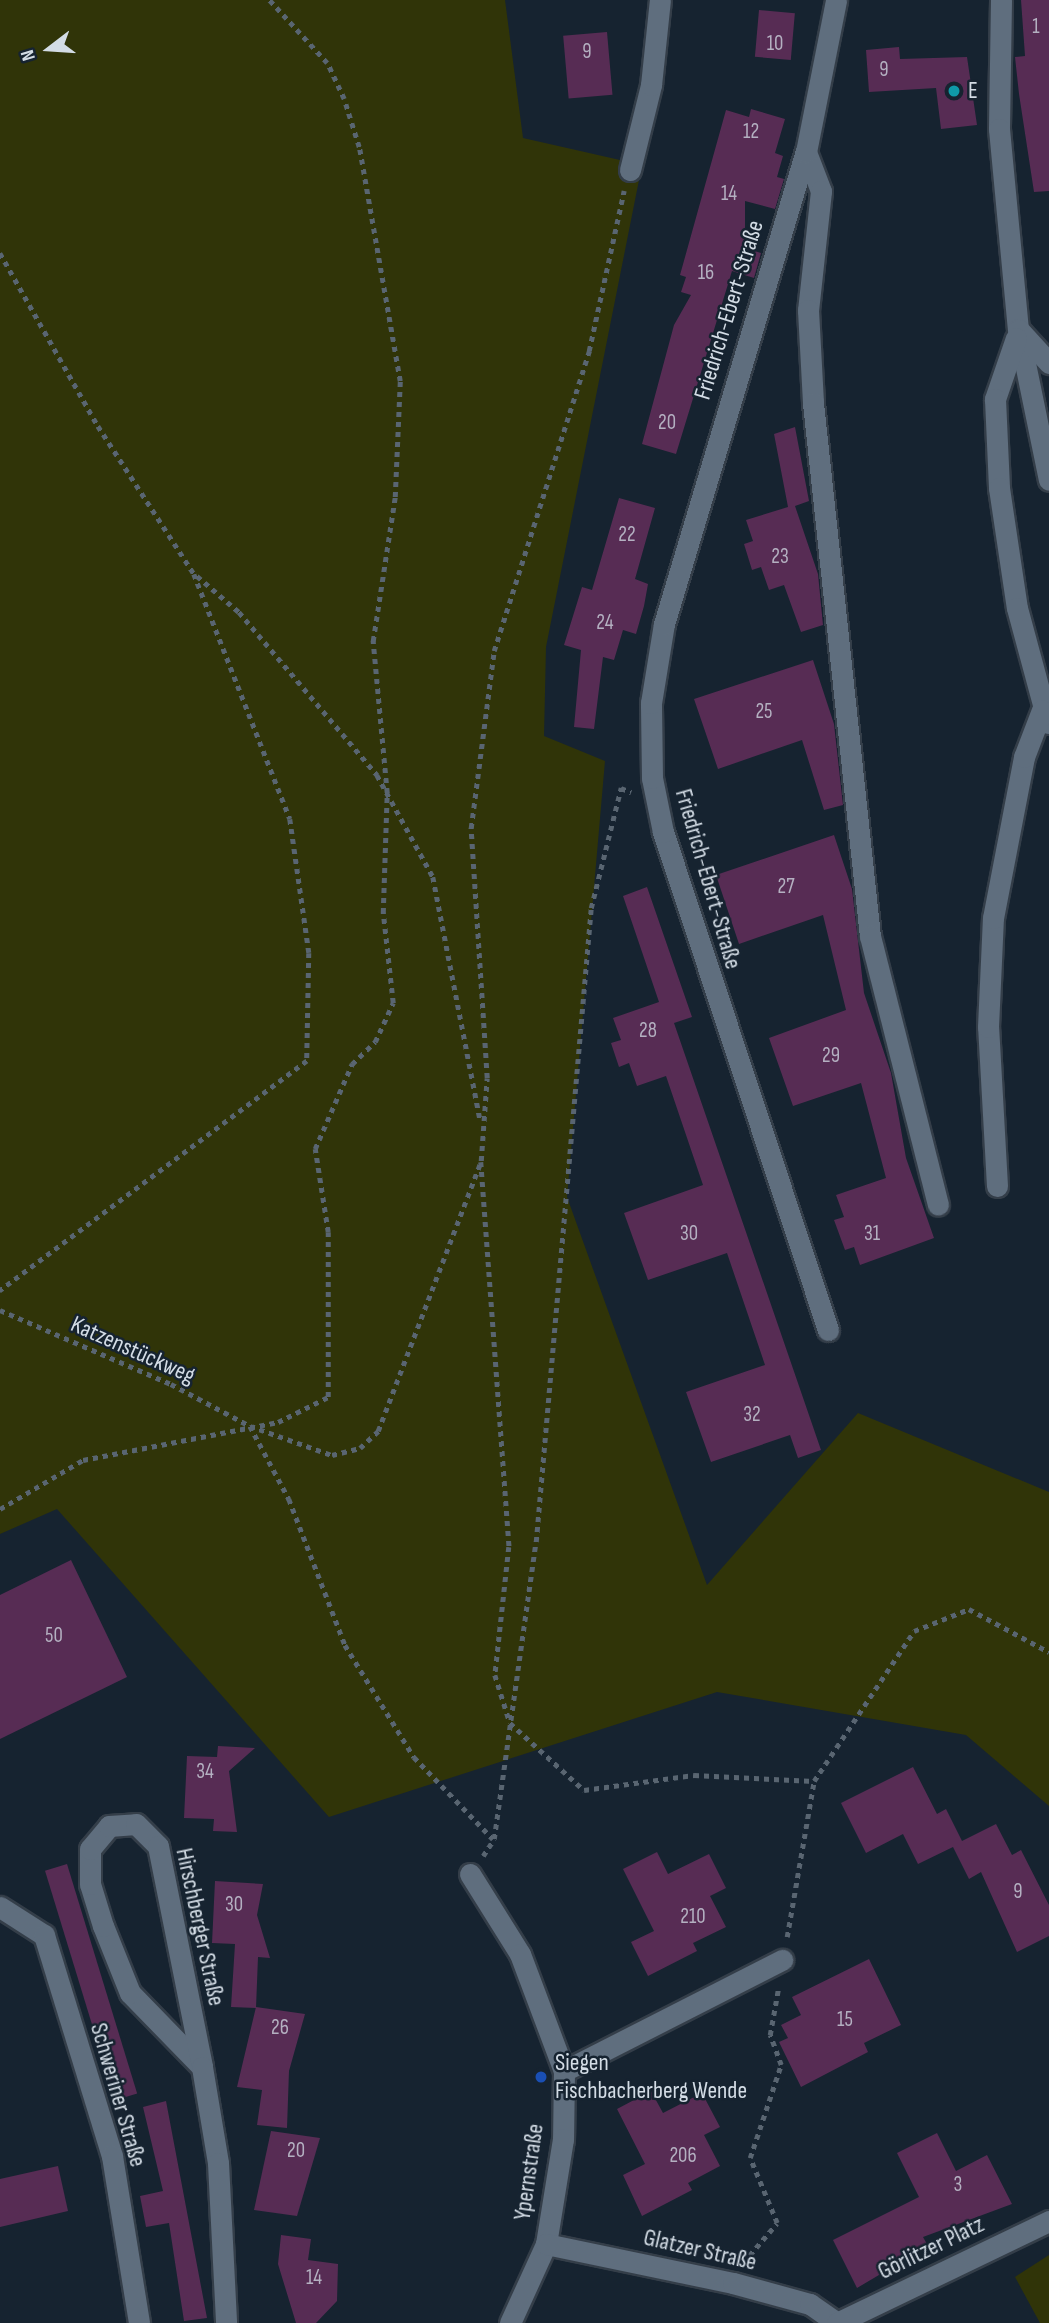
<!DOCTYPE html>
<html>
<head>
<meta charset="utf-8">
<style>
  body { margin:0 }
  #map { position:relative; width:1049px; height:2323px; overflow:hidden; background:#162330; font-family:"Sofia Sans Condensed",sans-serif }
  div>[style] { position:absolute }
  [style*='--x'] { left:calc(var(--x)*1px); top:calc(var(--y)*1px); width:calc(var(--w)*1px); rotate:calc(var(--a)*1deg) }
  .green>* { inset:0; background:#303408 }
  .building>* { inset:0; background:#572c54; transform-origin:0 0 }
  .path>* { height:4.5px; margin-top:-2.25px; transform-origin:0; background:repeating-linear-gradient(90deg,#596571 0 5px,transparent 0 10px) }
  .roads { filter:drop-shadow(2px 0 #343e49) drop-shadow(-2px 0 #343e49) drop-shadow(0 2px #343e49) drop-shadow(0 -2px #343e49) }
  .minor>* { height:21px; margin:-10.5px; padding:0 10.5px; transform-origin:10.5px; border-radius:10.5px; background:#5f6e7e }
  .dots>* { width:19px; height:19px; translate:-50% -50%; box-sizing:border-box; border:4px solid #162330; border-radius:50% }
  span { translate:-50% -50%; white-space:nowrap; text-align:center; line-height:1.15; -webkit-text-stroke:5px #162330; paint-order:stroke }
  .number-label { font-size:21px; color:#b4b0c1 }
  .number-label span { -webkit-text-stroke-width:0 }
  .poi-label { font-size:24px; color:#d3dce5 }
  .left { translate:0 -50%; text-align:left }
  .street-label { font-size:24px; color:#d3dce5 }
  .north { position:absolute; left:14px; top:14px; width:70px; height:70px; -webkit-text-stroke:5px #162330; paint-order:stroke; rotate:253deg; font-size:19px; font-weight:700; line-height:28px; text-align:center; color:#d3dce5 }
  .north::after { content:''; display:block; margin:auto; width:24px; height:32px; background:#d3dce5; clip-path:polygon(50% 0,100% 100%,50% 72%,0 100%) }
</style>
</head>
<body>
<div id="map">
  <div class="green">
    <i style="clip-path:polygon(0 0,505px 0,523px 138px,642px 165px,546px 647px,544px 736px,605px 761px,567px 1197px,707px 1585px,858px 1413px,1049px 1492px,1049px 1806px,966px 1735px,717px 1692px,329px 1817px,57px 1509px,0 1534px)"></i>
    <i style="clip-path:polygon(1049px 2255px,1049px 2323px,1040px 2323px,1015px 2277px)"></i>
  </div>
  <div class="building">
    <i style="clip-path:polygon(1021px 0,1049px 0,1049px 191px,1034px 192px,1019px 94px,1015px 57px,1025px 56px)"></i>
    <i style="left:759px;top:10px;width:36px;height:47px;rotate:5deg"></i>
    <i style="left:607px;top:32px;width:63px;height:44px;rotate:85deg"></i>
    <i style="clip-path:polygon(899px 47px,900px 59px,967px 57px,977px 125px,941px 129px,936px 88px,869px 92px,866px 50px)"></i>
    <i style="clip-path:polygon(751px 109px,785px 119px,775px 153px,783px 156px,777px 177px,784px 179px,775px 209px,745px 201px,745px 248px,761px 253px,754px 278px,732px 271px,676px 454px,642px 444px,674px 325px,691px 295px,681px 292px,686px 277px,680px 275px,726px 110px,749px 117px)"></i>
    <i style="clip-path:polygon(795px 427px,809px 501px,795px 506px,818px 574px,823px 625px,801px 632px,784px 585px,769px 590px,761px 567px,752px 570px,744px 544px,753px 541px,746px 520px,788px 507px,774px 434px)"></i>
    <i style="clip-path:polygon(619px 498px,655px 508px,635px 579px,648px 584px,644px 606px,636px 634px,623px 630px,614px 660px,603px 657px,594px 729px,574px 727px,581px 650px,564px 645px,582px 587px,592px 590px)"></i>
    <i style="clip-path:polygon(813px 660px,834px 724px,843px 805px,824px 810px,802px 740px,718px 769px,694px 699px)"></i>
    <i style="clip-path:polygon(834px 835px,852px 889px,864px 993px,891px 1073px,906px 1158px,934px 1238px,860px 1265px,854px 1247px,845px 1250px,834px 1220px,844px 1217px,836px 1195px,886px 1178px,861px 1083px,793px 1106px,769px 1038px,846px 1010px,823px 915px,739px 944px,716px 875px)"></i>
    <i style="clip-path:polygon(647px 887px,692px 1017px,674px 1023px,821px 1450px,798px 1458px,790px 1435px,711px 1462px,686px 1392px,765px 1365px,727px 1253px,648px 1280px,624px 1213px,703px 1185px,666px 1076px,637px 1086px,629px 1063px,619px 1067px,611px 1043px,621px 1040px,613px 1018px,659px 1002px,623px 896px)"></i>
    <i style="clip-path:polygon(71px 1560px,127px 1677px,0 1739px,0 1595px)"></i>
    <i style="clip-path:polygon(218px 1746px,255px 1748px,229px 1771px,237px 1832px,213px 1831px,214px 1819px,184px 1818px,187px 1756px,217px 1757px)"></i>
    <i style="clip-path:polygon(913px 1767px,937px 1814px,946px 1809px,962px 1841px,996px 1824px,1012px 1855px,1021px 1850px,1049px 1905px,1049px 1936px,1017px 1952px,981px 1872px,969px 1879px,953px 1847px,918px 1864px,903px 1834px,866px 1853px,841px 1803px)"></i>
    <i style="clip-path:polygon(657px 1852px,668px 1874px,709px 1854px,726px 1888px,710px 1896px,726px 1927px,693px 1943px,697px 1951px,648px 1976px,631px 1942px,654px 1931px,623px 1869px)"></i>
    <i style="left:67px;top:1864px;width:240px;height:23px;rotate:73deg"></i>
    <i style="clip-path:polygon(215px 1881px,263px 1884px,257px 1915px,270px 1958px,258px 1957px,256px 2008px,231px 2007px,235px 1944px,212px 1943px)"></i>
    <i style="clip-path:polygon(869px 1959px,901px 2025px,864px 2043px,868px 2052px,801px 2087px,779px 2042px,788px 2038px,781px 2025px,801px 2015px,792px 1997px)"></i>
    <i style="clip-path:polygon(256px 2007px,305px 2014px,289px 2071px,287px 2128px,257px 2125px,262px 2090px,237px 2087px)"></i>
    <i style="clip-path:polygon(651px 2091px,663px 2113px,702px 2093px,720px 2127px,704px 2135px,720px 2166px,688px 2183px,692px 2190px,642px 2216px,623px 2175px,645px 2164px,617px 2109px)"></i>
    <i style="clip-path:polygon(166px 2101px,207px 2318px,184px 2321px,169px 2223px,146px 2227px,140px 2196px,163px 2191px,143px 2107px)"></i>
    <i style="clip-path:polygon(271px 2131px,320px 2138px,297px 2216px,254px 2210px)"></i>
    <i style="clip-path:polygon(937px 2133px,956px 2171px,987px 2155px,1012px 2204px,923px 2237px,928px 2246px,857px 2288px,833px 2240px,919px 2197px,897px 2153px)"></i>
    <i style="clip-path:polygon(58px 2166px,68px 2211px,0 2227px,0 2179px)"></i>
    <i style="clip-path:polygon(281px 2235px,311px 2239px,308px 2260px,338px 2264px,337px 2301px,316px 2323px,296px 2323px,278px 2264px)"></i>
  </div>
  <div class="path">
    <i style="--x:0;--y:253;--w:199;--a:60.5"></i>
    <i style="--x:98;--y:426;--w:176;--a:57"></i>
    <i style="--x:194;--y:574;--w:263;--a:68.6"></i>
    <i style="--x:290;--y:819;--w:135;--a:81.9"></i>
    <i style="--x:309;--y:953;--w:108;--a:91.1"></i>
    <i style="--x:307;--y:1061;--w:384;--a:143.2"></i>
    <i style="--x:197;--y:576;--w:55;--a:40.6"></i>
    <i style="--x:239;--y:612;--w:214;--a:49.7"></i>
    <i style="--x:377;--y:775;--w:116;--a:61.2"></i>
    <i style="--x:433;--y:877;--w:247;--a:79"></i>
    <i style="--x:481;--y:1162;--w:386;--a:85.8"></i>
    <i style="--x:509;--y:1547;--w:129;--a:96.2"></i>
    <i style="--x:495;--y:1675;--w:50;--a:72.6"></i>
    <i style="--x:510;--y:1723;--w:100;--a:42.2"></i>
    <i style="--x:584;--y:1790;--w:111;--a:-7.8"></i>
    <i style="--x:694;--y:1775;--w:120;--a:2.9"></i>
    <i style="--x:0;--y:1310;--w:186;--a:23.4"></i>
    <i style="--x:171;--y:1384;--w:89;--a:28"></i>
    <i style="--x:250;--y:1426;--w:87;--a:19.5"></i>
    <i style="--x:332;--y:1455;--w:29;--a:-14"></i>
    <i style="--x:360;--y:1448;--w:25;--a:-43"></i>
    <i style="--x:378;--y:1431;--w:289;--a:-69.1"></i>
    <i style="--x:481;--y:1161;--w:83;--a:-85.9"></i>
    <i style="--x:487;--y:1078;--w:251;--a:-93.7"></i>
    <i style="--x:471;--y:828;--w:178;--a:-82.6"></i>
    <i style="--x:494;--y:651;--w:315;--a:-72.4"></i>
    <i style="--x:589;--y:351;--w:164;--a:-77.7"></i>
    <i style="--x:250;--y:1426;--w:83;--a:61.9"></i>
    <i style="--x:289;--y:1499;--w:156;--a:69"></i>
    <i style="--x:345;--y:1645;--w:132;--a:58.4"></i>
    <i style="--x:414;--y:1757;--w:114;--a:46.1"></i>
    <i style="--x:0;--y:1509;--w:96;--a:-30.6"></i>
    <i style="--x:83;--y:1460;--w:199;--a:-11"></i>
    <i style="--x:278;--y:1422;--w:56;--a:-26.6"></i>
    <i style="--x:328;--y:1397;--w:165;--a:-90"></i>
    <i style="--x:328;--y:1232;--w:84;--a:-98.9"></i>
    <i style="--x:315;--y:1149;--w:93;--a:-66.5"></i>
    <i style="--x:352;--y:1064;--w:32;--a:-44"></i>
    <i style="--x:375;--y:1042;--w:43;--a:-65.2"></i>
    <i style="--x:393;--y:1003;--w:91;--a:-96.3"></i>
    <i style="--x:383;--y:913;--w:120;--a:-88.1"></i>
    <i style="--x:387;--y:793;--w:153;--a:-95.3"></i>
    <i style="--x:373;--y:641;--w:146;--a:-81.3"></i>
    <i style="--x:395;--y:497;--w:116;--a:-87.5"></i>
    <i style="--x:400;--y:381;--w:238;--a:-99.9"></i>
    <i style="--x:359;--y:147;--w:50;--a:-107.4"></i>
    <i style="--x:344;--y:99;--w:40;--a:-115"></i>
    <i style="--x:327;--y:63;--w:86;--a:-132.6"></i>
    <i style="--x:483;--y:1856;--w:20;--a:-57"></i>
    <i style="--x:494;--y:1839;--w:300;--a:-82"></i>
    <i style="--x:536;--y:1542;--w:636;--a:-85.04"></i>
    <i style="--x:591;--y:908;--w:124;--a:-76"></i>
    <i style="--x:621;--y:788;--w:11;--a:22"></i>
    <i style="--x:787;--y:1937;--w:158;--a:-80.2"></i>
    <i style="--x:814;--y:1781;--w:180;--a:-56.3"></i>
    <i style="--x:914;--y:1631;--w:59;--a:-21.8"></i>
    <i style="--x:969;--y:1609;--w:91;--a:28.3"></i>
    <i style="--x:743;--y:2263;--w:52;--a:-49.6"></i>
    <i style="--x:777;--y:2223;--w:70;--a:-112.6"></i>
    <i style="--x:750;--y:2158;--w:98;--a:-71.6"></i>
    <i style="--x:781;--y:2065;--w:32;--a:-110"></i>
    <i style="--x:770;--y:2035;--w:46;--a:-79.9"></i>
  </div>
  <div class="roads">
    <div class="minor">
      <i style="--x:1001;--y:0;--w:129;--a:90.9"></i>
      <i style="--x:999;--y:129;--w:201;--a:84.6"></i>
      <i style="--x:1018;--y:329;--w:154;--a:78.4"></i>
      <i style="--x:806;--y:152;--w:42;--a:69"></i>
      <i style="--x:821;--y:191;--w:120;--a:96.2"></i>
      <i style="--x:808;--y:310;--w:93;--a:86.9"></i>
      <i style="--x:813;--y:403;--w:536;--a:83.9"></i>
      <i style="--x:870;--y:936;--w:277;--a:75.8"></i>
      <i style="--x:630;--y:170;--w:88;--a:-76.1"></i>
      <i style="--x:651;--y:85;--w:85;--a:-84"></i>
      <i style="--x:1019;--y:330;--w:45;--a:47.7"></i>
      <i style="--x:1016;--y:338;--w:65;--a:109"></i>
      <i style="--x:995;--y:399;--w:89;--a:87.4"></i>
      <i style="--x:999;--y:488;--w:121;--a:81.5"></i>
      <i style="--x:1017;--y:608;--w:119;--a:74.9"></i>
      <i style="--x:997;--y:1186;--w:159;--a:-93.2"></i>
      <i style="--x:988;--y:1027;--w:109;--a:-87.4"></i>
      <i style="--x:993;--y:918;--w:164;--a:-79.1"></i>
      <i style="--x:1024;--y:757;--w:50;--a:-69"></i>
      <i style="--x:828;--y:1330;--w:525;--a:-108.33"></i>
      <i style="--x:663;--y:832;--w:55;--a:-101.5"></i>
      <i style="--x:652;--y:778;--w:75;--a:-90.8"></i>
      <i style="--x:651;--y:703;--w:80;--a:-80.7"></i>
      <i style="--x:664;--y:624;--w:493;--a:-73.3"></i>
      <i style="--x:806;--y:152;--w:155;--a:-78.8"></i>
      <i style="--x:470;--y:1874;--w:94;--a:58"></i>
      <i style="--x:520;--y:1954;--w:125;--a:69.4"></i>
      <i style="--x:564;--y:2071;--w:68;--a:90.8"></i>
      <i style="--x:563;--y:2139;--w:106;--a:99.2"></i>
      <i style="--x:546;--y:2244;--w:87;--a:114.5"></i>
      <i style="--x:0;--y:1907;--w:52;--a:32.5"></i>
      <i style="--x:44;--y:1935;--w:231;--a:72.9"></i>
      <i style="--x:112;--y:2156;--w:169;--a:80.8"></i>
      <i style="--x:202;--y:2067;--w:103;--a:-134.2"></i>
      <i style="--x:130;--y:1993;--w:72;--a:-111.9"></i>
      <i style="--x:103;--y:1926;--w:44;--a:-107.2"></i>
      <i style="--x:90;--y:1884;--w:35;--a:-90"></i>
      <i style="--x:90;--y:1849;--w:30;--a:-50"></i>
      <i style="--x:109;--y:1826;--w:27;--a:-4"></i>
      <i style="--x:136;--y:1824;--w:31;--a:45"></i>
      <i style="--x:158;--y:1846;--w:225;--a:78.7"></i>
      <i style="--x:202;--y:2067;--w:97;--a:80.5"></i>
      <i style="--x:218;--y:2163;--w:160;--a:87.1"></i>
      <i style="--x:564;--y:2071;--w:245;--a:-27"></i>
      <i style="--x:546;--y:2244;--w:191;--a:11.8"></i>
      <i style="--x:733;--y:2283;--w:80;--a:15.3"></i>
      <i style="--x:810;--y:2304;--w:33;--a:35"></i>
      <i style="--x:837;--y:2323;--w:235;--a:-25.7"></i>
    </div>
  </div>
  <div class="dots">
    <i style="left:954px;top:91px;background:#0f9aa8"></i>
    <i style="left:541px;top:2077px;background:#1a4fb4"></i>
  </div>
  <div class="number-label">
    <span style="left:1036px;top:27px">1</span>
    <span style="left:775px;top:44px">10</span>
    <span style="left:587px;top:52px">9</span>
    <span style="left:884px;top:70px">9</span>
    <span style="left:751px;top:132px">12</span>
    <span style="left:729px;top:194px">14</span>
    <span style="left:706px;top:273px">16</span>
    <span style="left:667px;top:423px">20</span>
    <span style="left:627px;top:535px">22</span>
    <span style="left:780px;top:557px">23</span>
    <span style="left:605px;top:623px">24</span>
    <span style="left:764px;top:712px">25</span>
    <span style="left:786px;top:887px">27</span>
    <span style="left:648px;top:1031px">28</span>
    <span style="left:831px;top:1056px">29</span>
    <span style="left:689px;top:1234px">30</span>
    <span style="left:872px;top:1234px">31</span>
    <span style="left:752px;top:1415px">32</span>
    <span style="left:54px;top:1636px">50</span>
    <span style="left:205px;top:1772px">34</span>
    <span style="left:1018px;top:1892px">9</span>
    <span style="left:234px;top:1905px">30</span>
    <span style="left:693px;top:1917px">210</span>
    <span style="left:845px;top:2020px">15</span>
    <span style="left:280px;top:2028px">26</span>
    <span style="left:296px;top:2151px">20</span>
    <span style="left:683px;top:2156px">206</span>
    <span style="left:958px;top:2185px">3</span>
    <span style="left:314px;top:2278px">14</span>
  </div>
  <div class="poi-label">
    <span class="left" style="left:968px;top:91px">E</span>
    <span class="left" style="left:555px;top:2077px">Siegen<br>Fischbacherberg Wende</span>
  </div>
  <div class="street-label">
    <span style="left:729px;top:310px;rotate:-73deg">Friedrich-Ebert-Straße</span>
    <span style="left:708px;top:879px;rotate:74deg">Friedrich-Ebert-Straße</span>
    <span style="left:133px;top:1350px;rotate:24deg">Katzenstückweg</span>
    <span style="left:200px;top:1927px;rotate:78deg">Hirschberger Straße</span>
    <span style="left:118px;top:2095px;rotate:74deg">Schweriner Straße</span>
    <span style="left:529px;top:2172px;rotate:-82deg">Ypernstraße</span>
    <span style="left:931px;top:2248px;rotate:-26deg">Görlitzer Platz</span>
    <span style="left:700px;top:2250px;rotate:13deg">Glatzer Straße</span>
  </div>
  <div class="north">N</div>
</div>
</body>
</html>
